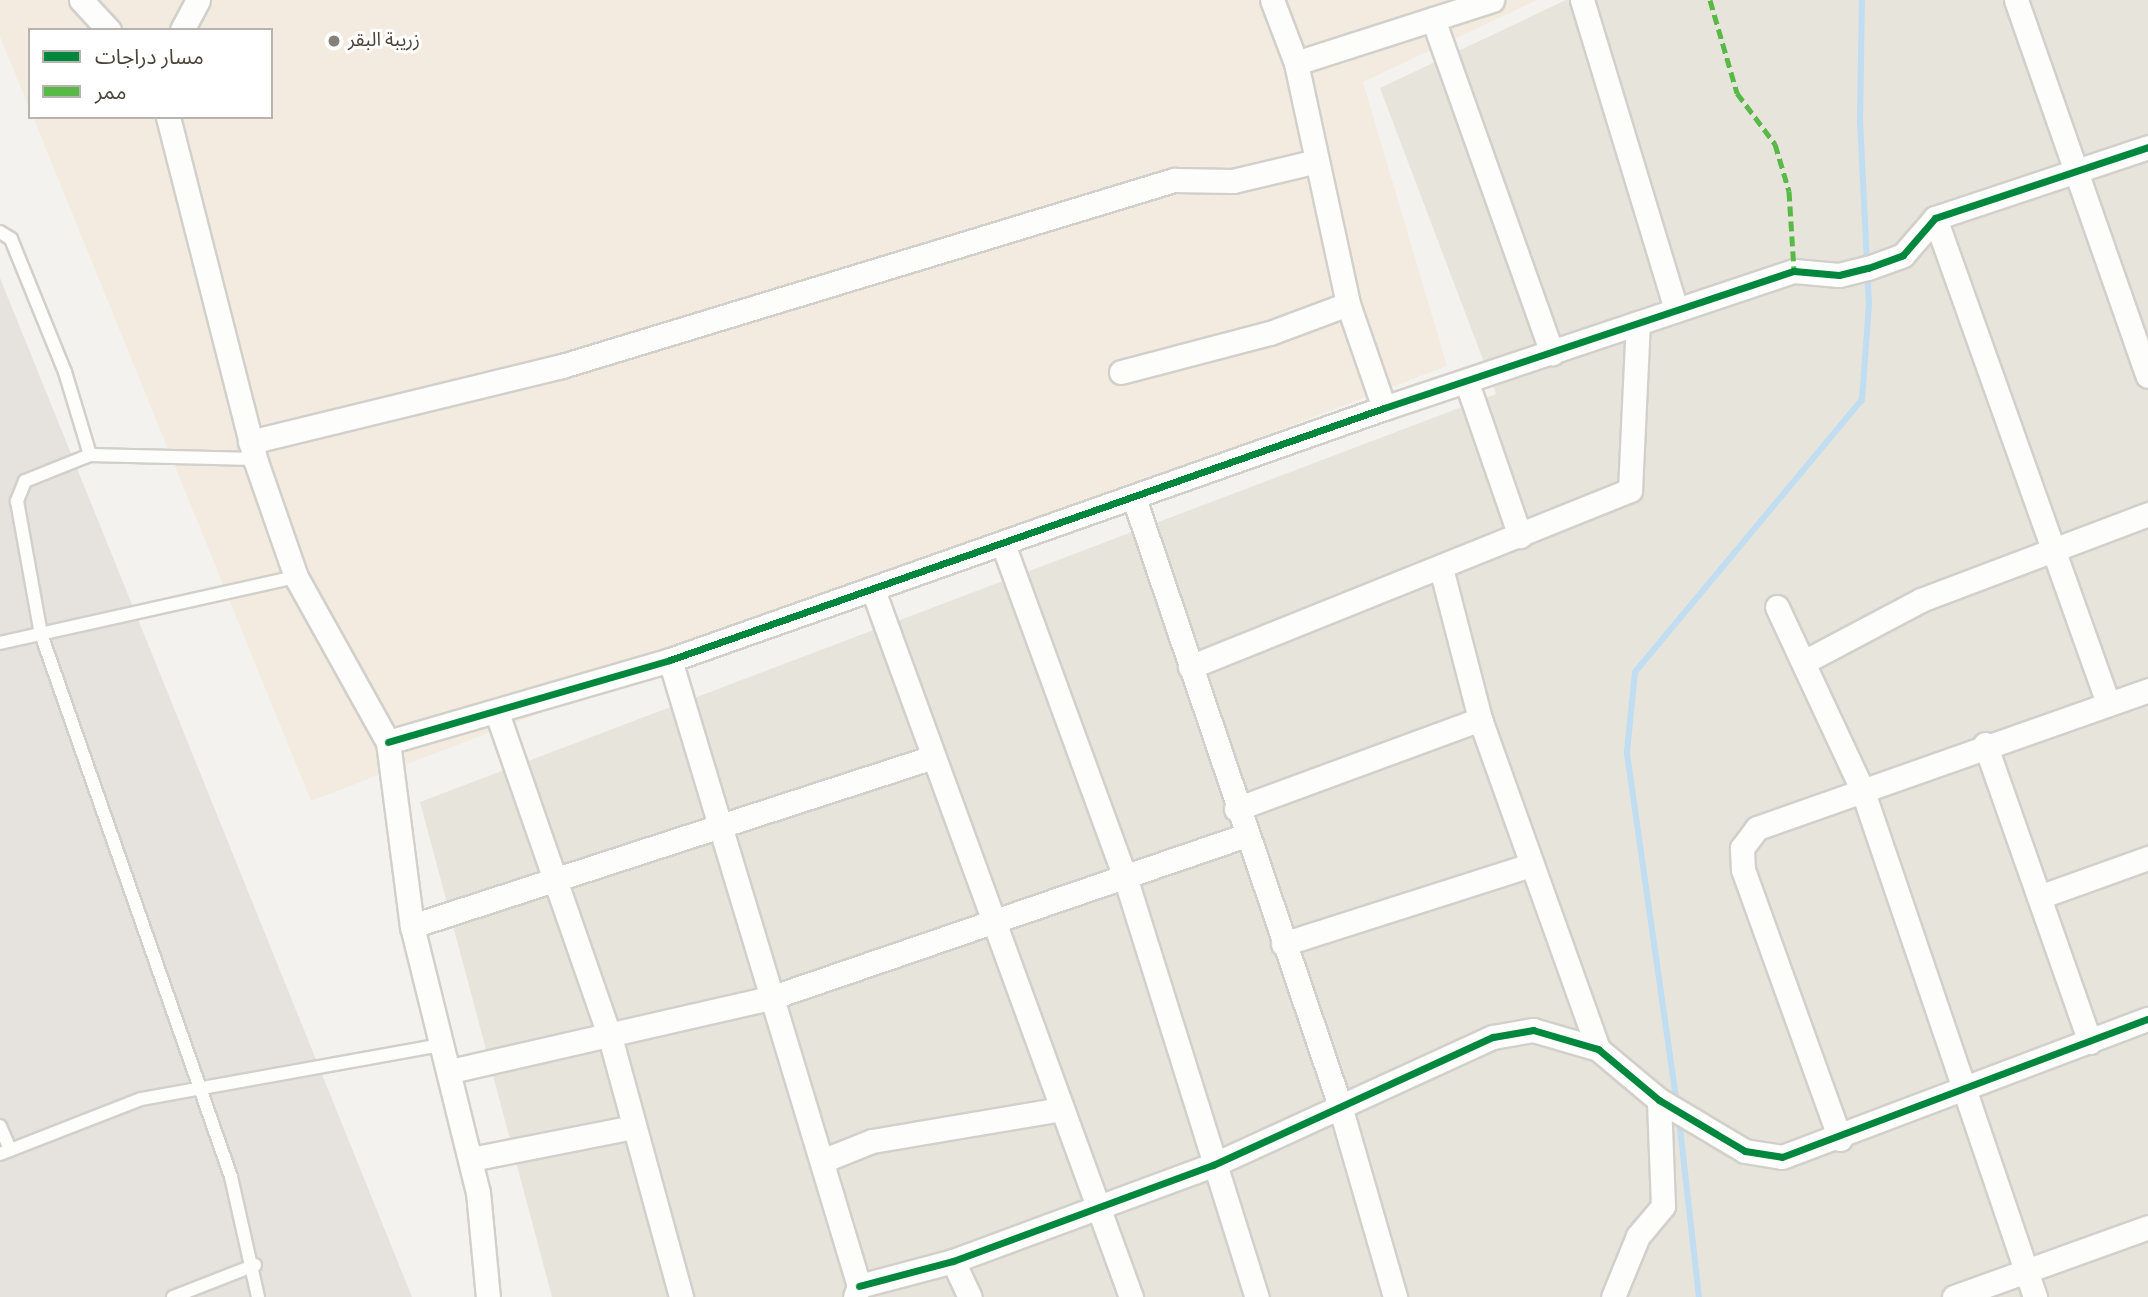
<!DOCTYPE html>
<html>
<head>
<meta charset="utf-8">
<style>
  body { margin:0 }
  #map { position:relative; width:2148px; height:1297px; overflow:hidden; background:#f4f2ee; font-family:Signika,"Noto Sans Arabic",sans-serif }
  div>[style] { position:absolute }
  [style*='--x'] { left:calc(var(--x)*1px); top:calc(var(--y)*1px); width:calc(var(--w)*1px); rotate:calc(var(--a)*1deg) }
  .residential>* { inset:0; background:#e7e4dc }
  .commercial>* { inset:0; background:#f3ebdf }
  .industrial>* { inset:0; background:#e6e2de }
  .stream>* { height:6px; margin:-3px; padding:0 3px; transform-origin:3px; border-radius:3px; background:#c0ddf1 }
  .roads { filter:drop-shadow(2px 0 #d2d0cb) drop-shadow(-2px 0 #d2d0cb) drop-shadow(0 2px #d2d0cb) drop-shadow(0 -2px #d2d0cb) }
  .service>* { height:12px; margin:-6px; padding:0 6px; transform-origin:6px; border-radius:6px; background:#fdfdfc }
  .minor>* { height:23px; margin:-11.5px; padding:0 11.5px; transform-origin:11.5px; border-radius:11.5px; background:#fdfdfc }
  .quiet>* { height:5px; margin-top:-2.5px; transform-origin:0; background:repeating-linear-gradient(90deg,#58b947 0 10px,transparent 0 15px) }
  .cycleway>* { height:7px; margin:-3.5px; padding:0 3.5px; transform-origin:3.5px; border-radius:3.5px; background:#00873e }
  .dots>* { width:19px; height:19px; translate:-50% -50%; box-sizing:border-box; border:4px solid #fff; border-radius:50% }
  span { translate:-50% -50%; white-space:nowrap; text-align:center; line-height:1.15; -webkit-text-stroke:6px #fff; paint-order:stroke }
  .poi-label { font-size:19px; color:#4b4439 }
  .left { translate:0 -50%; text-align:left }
  .legend { position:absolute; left:28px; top:28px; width:245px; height:91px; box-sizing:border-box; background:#fff; border:2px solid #b7b4b0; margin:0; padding:9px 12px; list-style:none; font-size:21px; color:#4b4439 }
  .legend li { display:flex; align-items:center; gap:14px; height:35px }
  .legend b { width:35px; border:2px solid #b7b4b0 }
</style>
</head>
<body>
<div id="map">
  <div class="residential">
    <i style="clip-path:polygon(1566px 0,2148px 0,2148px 1297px,552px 1297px,420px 802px,1496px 394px,1380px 88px)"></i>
  </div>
  <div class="commercial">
    <i style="clip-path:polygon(0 0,1537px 0,1363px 82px,1447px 366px,311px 801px,33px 117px,271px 117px,271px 30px,30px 30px,30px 110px,0 37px)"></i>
  </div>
  <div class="industrial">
    <i style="clip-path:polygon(0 278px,412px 1297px,0 1297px)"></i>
  </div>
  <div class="stream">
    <i style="--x:1677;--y:1105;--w:357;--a:-98.1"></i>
    <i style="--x:1627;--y:752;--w:80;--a:-84.3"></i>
    <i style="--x:1635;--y:672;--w:354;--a:-50.2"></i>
    <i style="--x:1862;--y:400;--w:96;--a:-85.8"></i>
    <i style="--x:1869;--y:304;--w:181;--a:-92.8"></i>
    <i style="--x:1860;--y:123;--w:123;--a:-89.1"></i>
    <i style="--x:1679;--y:1119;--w:179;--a:83.6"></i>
  </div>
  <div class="roads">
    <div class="service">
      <i style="--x:0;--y:232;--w:13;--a:32"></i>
      <i style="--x:11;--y:239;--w:144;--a:67.9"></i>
      <i style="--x:65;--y:372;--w:87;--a:73.2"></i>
      <i style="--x:255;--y:459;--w:165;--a:-178.6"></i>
      <i style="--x:90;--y:455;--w:70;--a:158.2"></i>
      <i style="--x:25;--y:481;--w:22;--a:112"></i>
      <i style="--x:17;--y:501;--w:135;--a:79.8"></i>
      <i style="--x:41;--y:634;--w:575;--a:70.71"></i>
      <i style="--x:231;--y:1177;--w:123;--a:77.3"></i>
      <i style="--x:0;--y:643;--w:303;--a:-12.6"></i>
      <i style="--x:0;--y:1126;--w:26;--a:67"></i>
      <i style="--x:0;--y:1154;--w:151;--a:-21.3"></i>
      <i style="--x:141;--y:1099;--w:305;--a:-10.2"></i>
      <i style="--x:173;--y:1297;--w:88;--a:-21.3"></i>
    </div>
    <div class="minor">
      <i style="--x:81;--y:0;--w:41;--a:47"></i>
      <i style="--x:1272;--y:0;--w:67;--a:69.1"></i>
      <i style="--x:1296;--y:63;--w:247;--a:77.8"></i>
      <i style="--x:1348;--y:304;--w:110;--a:70.9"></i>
      <i style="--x:1582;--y:0;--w:324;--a:73.1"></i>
      <i style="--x:2016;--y:0;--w:398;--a:70.7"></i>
      <i style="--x:1433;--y:19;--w:355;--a:70.4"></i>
      <i style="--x:182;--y:30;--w:34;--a:-62"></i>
      <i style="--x:1296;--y:63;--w:206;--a:-17.8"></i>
      <i style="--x:168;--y:117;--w:353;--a:75.7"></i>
      <i style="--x:255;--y:459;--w:125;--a:70.8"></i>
      <i style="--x:296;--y:577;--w:189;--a:60.9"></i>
      <i style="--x:388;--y:742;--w:186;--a:82.6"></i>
      <i style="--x:412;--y:926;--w:274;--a:76.1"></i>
      <i style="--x:478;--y:1192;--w:105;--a:84.6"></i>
      <i style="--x:1935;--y:218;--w:515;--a:70.37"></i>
      <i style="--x:1121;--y:372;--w:154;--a:-14.7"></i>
      <i style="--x:1270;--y:333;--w:83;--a:-20.4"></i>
      <i style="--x:1467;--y:383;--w:162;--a:70.9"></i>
      <i style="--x:250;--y:442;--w:321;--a:-13.7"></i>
      <i style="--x:562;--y:366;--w:640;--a:-16.91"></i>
      <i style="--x:1174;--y:180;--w:59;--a:1"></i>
      <i style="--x:1233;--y:181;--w:82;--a:-13.4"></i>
      <i style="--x:1134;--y:498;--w:642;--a:71.28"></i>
      <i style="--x:1340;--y:1106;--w:199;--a:73.9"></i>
      <i style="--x:1003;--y:544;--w:358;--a:69.9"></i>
      <i style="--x:1126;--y:880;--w:437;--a:72.6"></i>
      <i style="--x:1441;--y:568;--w:156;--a:75.5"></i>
      <i style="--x:1480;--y:719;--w:350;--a:70.3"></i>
      <i style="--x:873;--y:590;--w:753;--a:69.95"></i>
      <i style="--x:1777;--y:607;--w:201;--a:65"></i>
      <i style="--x:1862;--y:789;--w:537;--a:71.19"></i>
      <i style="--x:670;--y:660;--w:654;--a:73.2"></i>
      <i style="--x:859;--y:1286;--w:12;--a:110"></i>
      <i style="--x:1804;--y:662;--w:132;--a:-27.9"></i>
      <i style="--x:1921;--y:600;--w:243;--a:-20.7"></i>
      <i style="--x:1190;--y:667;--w:474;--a:-21.9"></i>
      <i style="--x:1630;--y:490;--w:167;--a:-87.3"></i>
      <i style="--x:497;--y:713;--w:343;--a:70.8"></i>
      <i style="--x:610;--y:1037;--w:270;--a:74.7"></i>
      <i style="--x:388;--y:742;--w:294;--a:-16.2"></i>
      <i style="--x:670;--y:660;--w:757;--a:-19.44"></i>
      <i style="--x:1384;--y:408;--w:432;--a:-18.5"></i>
      <i style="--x:1794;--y:271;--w:45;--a:5.1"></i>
      <i style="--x:1839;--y:275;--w:30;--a:-14"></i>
      <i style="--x:1868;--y:268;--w:37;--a:-20"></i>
      <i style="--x:1903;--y:255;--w:49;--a:-49.1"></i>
      <i style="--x:1935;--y:218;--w:225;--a:-18.4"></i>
      <i style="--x:1985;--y:744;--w:316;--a:70.6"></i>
      <i style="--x:1236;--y:809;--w:260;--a:-20.2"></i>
      <i style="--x:2039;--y:897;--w:116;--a:-19.7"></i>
      <i style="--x:412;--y:926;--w:548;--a:-17.97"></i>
      <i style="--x:1283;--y:944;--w:259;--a:-17.7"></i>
      <i style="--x:451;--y:1071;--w:330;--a:-12.9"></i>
      <i style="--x:773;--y:997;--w:500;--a:-18.9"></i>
      <i style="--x:1840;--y:1139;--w:286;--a:-109.8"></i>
      <i style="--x:1743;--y:870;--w:22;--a:-93"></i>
      <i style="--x:1742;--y:848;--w:25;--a:-53"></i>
      <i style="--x:1757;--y:828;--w:415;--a:-19.4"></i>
      <i style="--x:471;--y:1159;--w:164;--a:-11.2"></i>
      <i style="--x:822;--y:1161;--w:54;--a:-21.8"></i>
      <i style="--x:872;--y:1141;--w:193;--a:-9.6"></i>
      <i style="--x:953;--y:1261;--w:40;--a:65"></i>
      <i style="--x:859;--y:1286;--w:97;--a:-14.9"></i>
      <i style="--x:953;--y:1261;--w:277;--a:-20.3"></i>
      <i style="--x:1213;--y:1165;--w:308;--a:-24.6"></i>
      <i style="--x:1493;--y:1037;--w:41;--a:-9.9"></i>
      <i style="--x:1533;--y:1030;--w:68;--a:16.3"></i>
      <i style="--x:1598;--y:1049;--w:80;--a:39.9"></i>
      <i style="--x:1659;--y:1100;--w:100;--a:30.7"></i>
      <i style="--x:1745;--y:1151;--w:37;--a:9"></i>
      <i style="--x:1782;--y:1157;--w:391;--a:-20.7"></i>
      <i style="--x:1613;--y:1297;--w:66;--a:-67.7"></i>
      <i style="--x:1638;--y:1236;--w:39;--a:-50"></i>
      <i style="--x:1663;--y:1206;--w:106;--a:-92.2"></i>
      <i style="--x:1954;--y:1297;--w:206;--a:-19.8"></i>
    </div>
  </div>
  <div class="quiet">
    <i style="--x:1710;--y:0;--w:97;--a:73.8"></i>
    <i style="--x:1737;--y:93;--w:64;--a:53.3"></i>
    <i style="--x:1775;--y:144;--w:49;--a:73.4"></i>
    <i style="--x:1789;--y:191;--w:80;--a:86.4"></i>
  </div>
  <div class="cycleway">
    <i style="--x:388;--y:742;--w:294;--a:-16.2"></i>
    <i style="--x:670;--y:660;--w:757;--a:-19.44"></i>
    <i style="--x:1384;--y:408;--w:432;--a:-18.5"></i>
    <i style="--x:1794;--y:271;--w:45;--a:5.1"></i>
    <i style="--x:1839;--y:275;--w:30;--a:-14"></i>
    <i style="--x:1868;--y:268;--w:37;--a:-20"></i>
    <i style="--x:1903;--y:255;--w:49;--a:-49.1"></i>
    <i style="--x:1935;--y:218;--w:225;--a:-18.4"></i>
    <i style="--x:859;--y:1286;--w:97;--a:-14.9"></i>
    <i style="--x:953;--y:1261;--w:277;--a:-20.3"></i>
    <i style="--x:1213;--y:1165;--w:308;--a:-24.6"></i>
    <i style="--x:1493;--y:1037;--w:41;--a:-9.9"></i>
    <i style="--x:1533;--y:1030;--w:68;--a:16.3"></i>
    <i style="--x:1598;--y:1049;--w:80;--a:39.9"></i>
    <i style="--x:1659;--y:1100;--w:100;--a:30.7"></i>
    <i style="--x:1745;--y:1151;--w:37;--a:9"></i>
    <i style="--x:1782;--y:1157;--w:391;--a:-20.7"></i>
  </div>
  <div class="dots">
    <i style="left:334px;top:41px;background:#868178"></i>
  </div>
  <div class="poi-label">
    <span class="left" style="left:348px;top:41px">زريبة البقر</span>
  </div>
  <ul class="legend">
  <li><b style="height:9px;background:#00873e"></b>مسار دراجات</li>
  <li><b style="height:9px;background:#58b947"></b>ممر</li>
  </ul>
</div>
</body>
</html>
